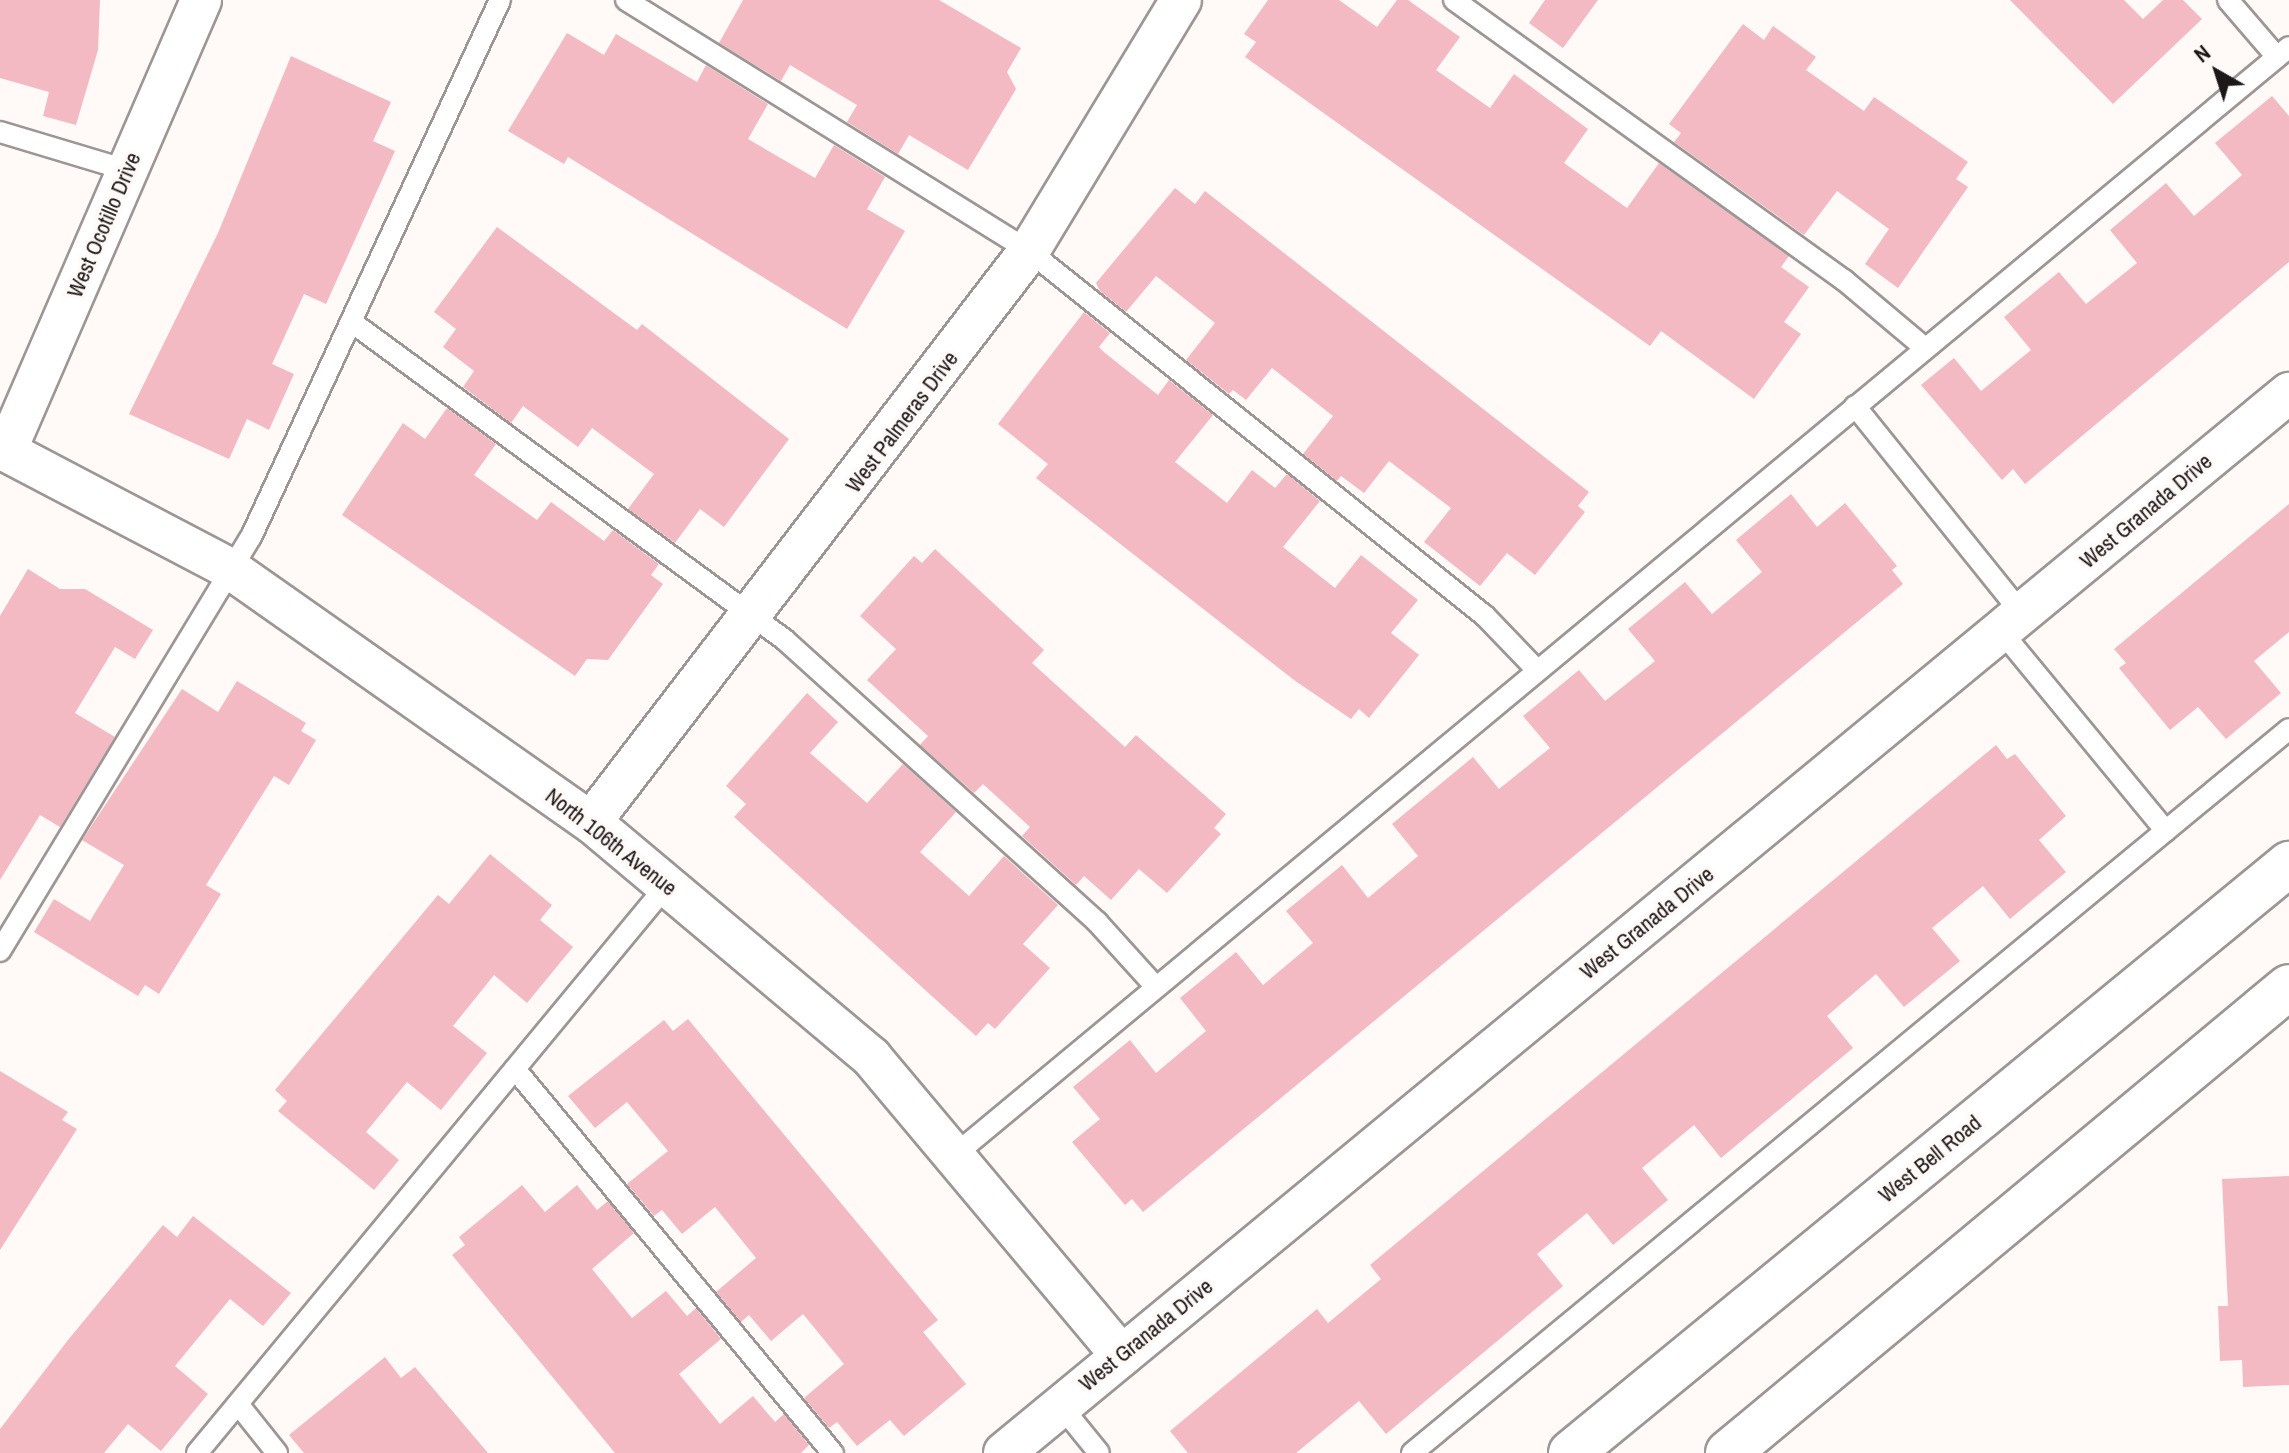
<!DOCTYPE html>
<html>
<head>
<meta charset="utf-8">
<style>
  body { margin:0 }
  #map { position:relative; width:2289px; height:1453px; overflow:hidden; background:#fff9f7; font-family:"Archivo Narrow",sans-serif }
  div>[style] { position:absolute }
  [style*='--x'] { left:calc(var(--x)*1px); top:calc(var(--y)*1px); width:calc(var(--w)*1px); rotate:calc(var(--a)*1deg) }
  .building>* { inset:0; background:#f4bac4 }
  .roads { filter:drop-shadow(2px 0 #9d9695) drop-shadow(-2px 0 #9d9695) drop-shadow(0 2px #9d9695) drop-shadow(0 -2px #9d9695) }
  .lane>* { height:20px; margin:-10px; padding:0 10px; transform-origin:10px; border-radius:10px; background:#fff }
  .street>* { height:40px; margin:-20px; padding:0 20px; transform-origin:20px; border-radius:20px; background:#fff }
  .primary>* { height:44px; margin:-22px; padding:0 22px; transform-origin:22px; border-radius:22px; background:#fff }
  span { translate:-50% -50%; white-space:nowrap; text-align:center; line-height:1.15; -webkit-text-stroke:7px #fff9f7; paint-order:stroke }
  .street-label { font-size:22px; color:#1b1817 }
  .north { position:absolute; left:2177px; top:32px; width:80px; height:80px; -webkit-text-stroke:6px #fff9f7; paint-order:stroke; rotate:321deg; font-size:22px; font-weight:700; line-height:32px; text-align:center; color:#1b1817 }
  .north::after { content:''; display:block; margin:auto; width:28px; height:36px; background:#1b1817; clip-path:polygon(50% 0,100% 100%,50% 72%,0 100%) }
</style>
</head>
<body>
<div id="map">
  <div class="building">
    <i style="clip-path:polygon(0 0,100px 0,98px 50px,76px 125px,43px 116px,49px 92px,0 78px)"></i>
    <i style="clip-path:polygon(743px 0,939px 0,1021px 48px,1007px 72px,1016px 89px,968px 170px,909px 135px,898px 154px,847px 122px,857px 105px,790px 65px,781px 81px,719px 43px)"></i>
    <i style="clip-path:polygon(1268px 0,1339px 0,1377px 27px,1397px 0,1408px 0,1460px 37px,1436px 70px,1490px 108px,1514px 74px,1588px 129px,1564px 163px,1627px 208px,1659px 163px,1789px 256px,1781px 267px,1809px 287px,1784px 322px,1801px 334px,1754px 399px,1661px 331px,1650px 346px,1245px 57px,1256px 42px,1244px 34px)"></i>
    <i style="clip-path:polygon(1545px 0,1598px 0,1563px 48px,1529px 23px)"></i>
    <i style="clip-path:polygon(2010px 0,2124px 0,2143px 19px,2163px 0,2183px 0,2202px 19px,2113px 104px)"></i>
    <i style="clip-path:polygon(1743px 24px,1764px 40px,1773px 26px,1816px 57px,1806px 70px,1864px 111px,1874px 97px,1968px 162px,1956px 179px,1968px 187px,1898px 288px,1865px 264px,1889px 229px,1837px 191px,1804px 235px,1674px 142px,1681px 133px,1669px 124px)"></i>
    <i style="clip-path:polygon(567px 33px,604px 55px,616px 34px,697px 82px,706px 65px,768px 104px,748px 139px,815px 178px,834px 145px,885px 177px,867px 209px,905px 231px,847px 329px,568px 157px,564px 164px,508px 131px)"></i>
    <i style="clip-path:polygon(291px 56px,391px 102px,373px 141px,395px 151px,326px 304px,304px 294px,272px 364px,294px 374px,269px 430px,247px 419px,229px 459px,129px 414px,218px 233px)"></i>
    <i style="clip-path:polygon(2272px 96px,2289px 116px,2289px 262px,2025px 484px,2013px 469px,2002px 480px,1921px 385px,1954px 358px,1981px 391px,2031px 350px,2004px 317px,2059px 272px,2086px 304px,2137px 263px,2110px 230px,2166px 183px,2194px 216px,2242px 175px,2215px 143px)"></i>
    <i style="clip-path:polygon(1175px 188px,1195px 204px,1205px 191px,1589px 492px,1578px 506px,1585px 512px,1535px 575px,1507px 553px,1480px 586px,1424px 542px,1451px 508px,1389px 461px,1364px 493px,1341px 476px,1337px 481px,1303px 454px,1333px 416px,1272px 368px,1246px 400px,1233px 390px,1229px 394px,1186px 360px,1215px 323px,1156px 276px,1126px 312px,1100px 291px,1096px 283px)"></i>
    <i style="clip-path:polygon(497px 227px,637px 330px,642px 324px,789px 439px,724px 527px,700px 509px,675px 543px,628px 509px,654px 474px,592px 428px,578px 447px,523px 406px,511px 423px,463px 387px,474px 371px,443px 347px,456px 329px,434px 312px)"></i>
    <i style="clip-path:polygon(1084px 312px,1110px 333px,1099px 347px,1105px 353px,1158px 395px,1169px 380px,1213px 415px,1175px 462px,1227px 503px,1252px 470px,1275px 488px,1287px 474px,1320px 501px,1283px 547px,1335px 588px,1361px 555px,1418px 600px,1391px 633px,1419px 655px,1369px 718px,1359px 709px,1351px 719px,1294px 680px,1036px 478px,1048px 464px,998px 424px)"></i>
    <i style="clip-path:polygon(447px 408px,496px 444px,474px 475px,537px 520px,551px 502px,604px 541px,613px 530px,659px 564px,651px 575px,663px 584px,608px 660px,587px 659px,575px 676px,342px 515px,403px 423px,425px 439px)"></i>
    <i style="clip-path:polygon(1791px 494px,1817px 527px,1845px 503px,1897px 566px,1892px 570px,1903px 584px,1143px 1212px,1132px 1199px,1125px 1205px,1072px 1142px,1100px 1119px,1073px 1087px,1130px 1040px,1156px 1073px,1206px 1031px,1180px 998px,1236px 952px,1263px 985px,1313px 943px,1286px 911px,1342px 865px,1368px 898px,1418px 856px,1392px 824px,1473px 757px,1499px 789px,1550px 748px,1523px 716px,1579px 670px,1605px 701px,1655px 661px,1628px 629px,1685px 582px,1712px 614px,1762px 572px,1736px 540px)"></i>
    <i style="clip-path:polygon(2289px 504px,2289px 632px,2254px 661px,2281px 693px,2226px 739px,2198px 707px,2170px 730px,2119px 668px,2126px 663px,2114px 649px)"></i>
    <i style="clip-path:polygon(935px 549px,1044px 650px,1032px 663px,1125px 747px,1136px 735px,1226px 814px,1214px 828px,1221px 834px,1167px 893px,1139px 869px,1111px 900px,1084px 876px,1076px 885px,1022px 836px,1030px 827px,983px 784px,974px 793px,920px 745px,928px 736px,867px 680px,896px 649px,860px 616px,914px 556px,922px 563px)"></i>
    <i style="clip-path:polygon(28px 569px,60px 589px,85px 589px,153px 630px,135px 659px,115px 647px,75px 713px,115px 737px,60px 827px,40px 815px,0 880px,0 616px)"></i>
    <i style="clip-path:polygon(237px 681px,306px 723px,301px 731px,316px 740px,289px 785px,274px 776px,206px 885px,221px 894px,159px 994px,145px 985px,138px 996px,34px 932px,54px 899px,90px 921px,124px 865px,82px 840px,182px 689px,218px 712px)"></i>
    <i style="clip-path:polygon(807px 693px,838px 722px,810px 753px,867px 803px,903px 764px,956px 812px,920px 852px,969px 896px,1004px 856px,1058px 905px,1023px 944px,1050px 968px,995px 1029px,988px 1023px,976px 1036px,734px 817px,746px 804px,726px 786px)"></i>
    <i style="clip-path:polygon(1996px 745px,2007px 759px,2015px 754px,2066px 816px,2039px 840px,2066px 872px,2010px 919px,1983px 886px,1932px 928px,1960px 961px,1904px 1007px,1876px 974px,1827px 1016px,1853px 1048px,1721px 1158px,1694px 1125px,1642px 1168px,1668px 1200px,1613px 1245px,1587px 1213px,1537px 1254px,1563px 1286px,1386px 1434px,1359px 1401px,1296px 1453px,1188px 1453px,1170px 1431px,1317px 1309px,1328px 1323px,1381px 1279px,1370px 1265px)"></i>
    <i style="clip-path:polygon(490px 854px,552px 905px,540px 920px,573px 947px,527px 1003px,494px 975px,453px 1026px,487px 1053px,441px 1110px,407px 1082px,366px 1132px,399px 1160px,374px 1190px,278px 1111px,287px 1101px,275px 1090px,438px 895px,449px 904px)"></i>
    <i style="clip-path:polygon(688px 1019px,938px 1320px,923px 1332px,966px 1384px,904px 1436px,890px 1420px,857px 1446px,837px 1422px,829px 1428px,804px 1398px,844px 1364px,803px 1314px,771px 1341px,749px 1315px,741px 1322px,716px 1292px,756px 1258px,715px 1207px,682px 1234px,662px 1210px,654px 1216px,627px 1184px,668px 1151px,627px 1102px,595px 1128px,568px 1096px,664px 1020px,673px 1031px)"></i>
    <i style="clip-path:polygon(0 1071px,68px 1112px,62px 1120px,77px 1129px,0 1250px)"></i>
    <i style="clip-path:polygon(2289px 1176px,2289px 1385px,2243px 1387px,2242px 1360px,2220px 1361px,2218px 1306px,2228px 1306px,2222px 1179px)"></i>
    <i style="clip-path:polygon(522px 1185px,545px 1212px,577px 1185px,597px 1210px,608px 1201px,634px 1233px,592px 1269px,632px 1318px,666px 1291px,687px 1316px,696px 1308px,721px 1339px,679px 1374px,720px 1424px,753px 1396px,775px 1422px,784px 1414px,809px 1445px,801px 1453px,615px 1453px,452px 1255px,465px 1245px,459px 1237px)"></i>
    <i style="clip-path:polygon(193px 1216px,291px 1293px,263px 1326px,230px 1299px,175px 1366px,208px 1394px,161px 1451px,128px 1424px,104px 1453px,0 1453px,0 1429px,68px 1340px,163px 1225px,177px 1237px)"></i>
    <i style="clip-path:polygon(385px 1357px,401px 1378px,415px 1367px,488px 1453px,304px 1453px,289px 1435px)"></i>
  </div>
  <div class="roads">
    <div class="lane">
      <i style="--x:626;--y:0;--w:475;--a:31.9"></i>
      <i style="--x:1029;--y:251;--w:584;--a:38.68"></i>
      <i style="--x:1485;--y:616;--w:72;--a:46.1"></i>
      <i style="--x:1454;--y:0;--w:480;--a:35.7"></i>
      <i style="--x:1844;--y:280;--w:106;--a:40"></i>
      <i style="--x:2228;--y:0;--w:75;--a:49.3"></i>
      <i style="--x:0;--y:132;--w:133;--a:16.7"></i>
      <i style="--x:353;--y:323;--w:536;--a:36.27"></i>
      <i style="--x:785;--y:640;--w:421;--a:42.1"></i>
      <i style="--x:1097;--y:922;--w:86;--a:47.8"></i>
      <i style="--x:1855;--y:406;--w:267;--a:51.2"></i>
      <i style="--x:2001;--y:631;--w:259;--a:50.5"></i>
      <i style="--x:0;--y:951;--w:484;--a:-58.8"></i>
      <i style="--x:251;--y:537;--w:592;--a:-65.12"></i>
      <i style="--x:515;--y:1069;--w:499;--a:50.4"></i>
      <i style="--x:951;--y:1158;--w:1739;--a:-39.7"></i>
      <i style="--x:238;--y:1404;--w:63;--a:51.5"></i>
      <i style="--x:1061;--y:1406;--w:60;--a:51"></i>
      <i style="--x:197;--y:1453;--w:737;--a:-50.39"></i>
      <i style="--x:1412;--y:1453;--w:1137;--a:-39.54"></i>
    </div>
    <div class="street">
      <i style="--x:0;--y:448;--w:259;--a:27.7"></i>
      <i style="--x:229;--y:568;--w:442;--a:35.1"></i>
      <i style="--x:591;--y:822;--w:366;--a:40"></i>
      <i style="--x:871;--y:1057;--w:390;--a:50"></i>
      <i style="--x:6;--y:451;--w:491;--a:-66.6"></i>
      <i style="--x:591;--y:822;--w:720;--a:-52.51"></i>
      <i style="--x:1029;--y:251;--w:293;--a:-58.8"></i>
      <i style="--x:1004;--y:1453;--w:1666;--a:-39.52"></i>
    </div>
    <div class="primary">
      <i style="--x:1571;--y:1453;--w:929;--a:-39.36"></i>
      <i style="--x:1728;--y:1453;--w:729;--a:-39.72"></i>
    </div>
  </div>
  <div class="street-label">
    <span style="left:104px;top:225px;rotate:-67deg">West Ocotillo Drive</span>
    <span style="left:902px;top:422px;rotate:-53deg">West Palmeras Drive</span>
    <span style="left:2146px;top:511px;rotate:-40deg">West Granada Drive</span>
    <span style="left:611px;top:842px;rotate:38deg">North 106th Avenue</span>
    <span style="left:1647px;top:923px;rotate:-39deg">West Granada Drive</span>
    <span style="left:1930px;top:1159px;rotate:-39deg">West Bell Road</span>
    <span style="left:1146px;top:1335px;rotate:-39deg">West Granada Drive</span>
  </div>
  <div class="north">N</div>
</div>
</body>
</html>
